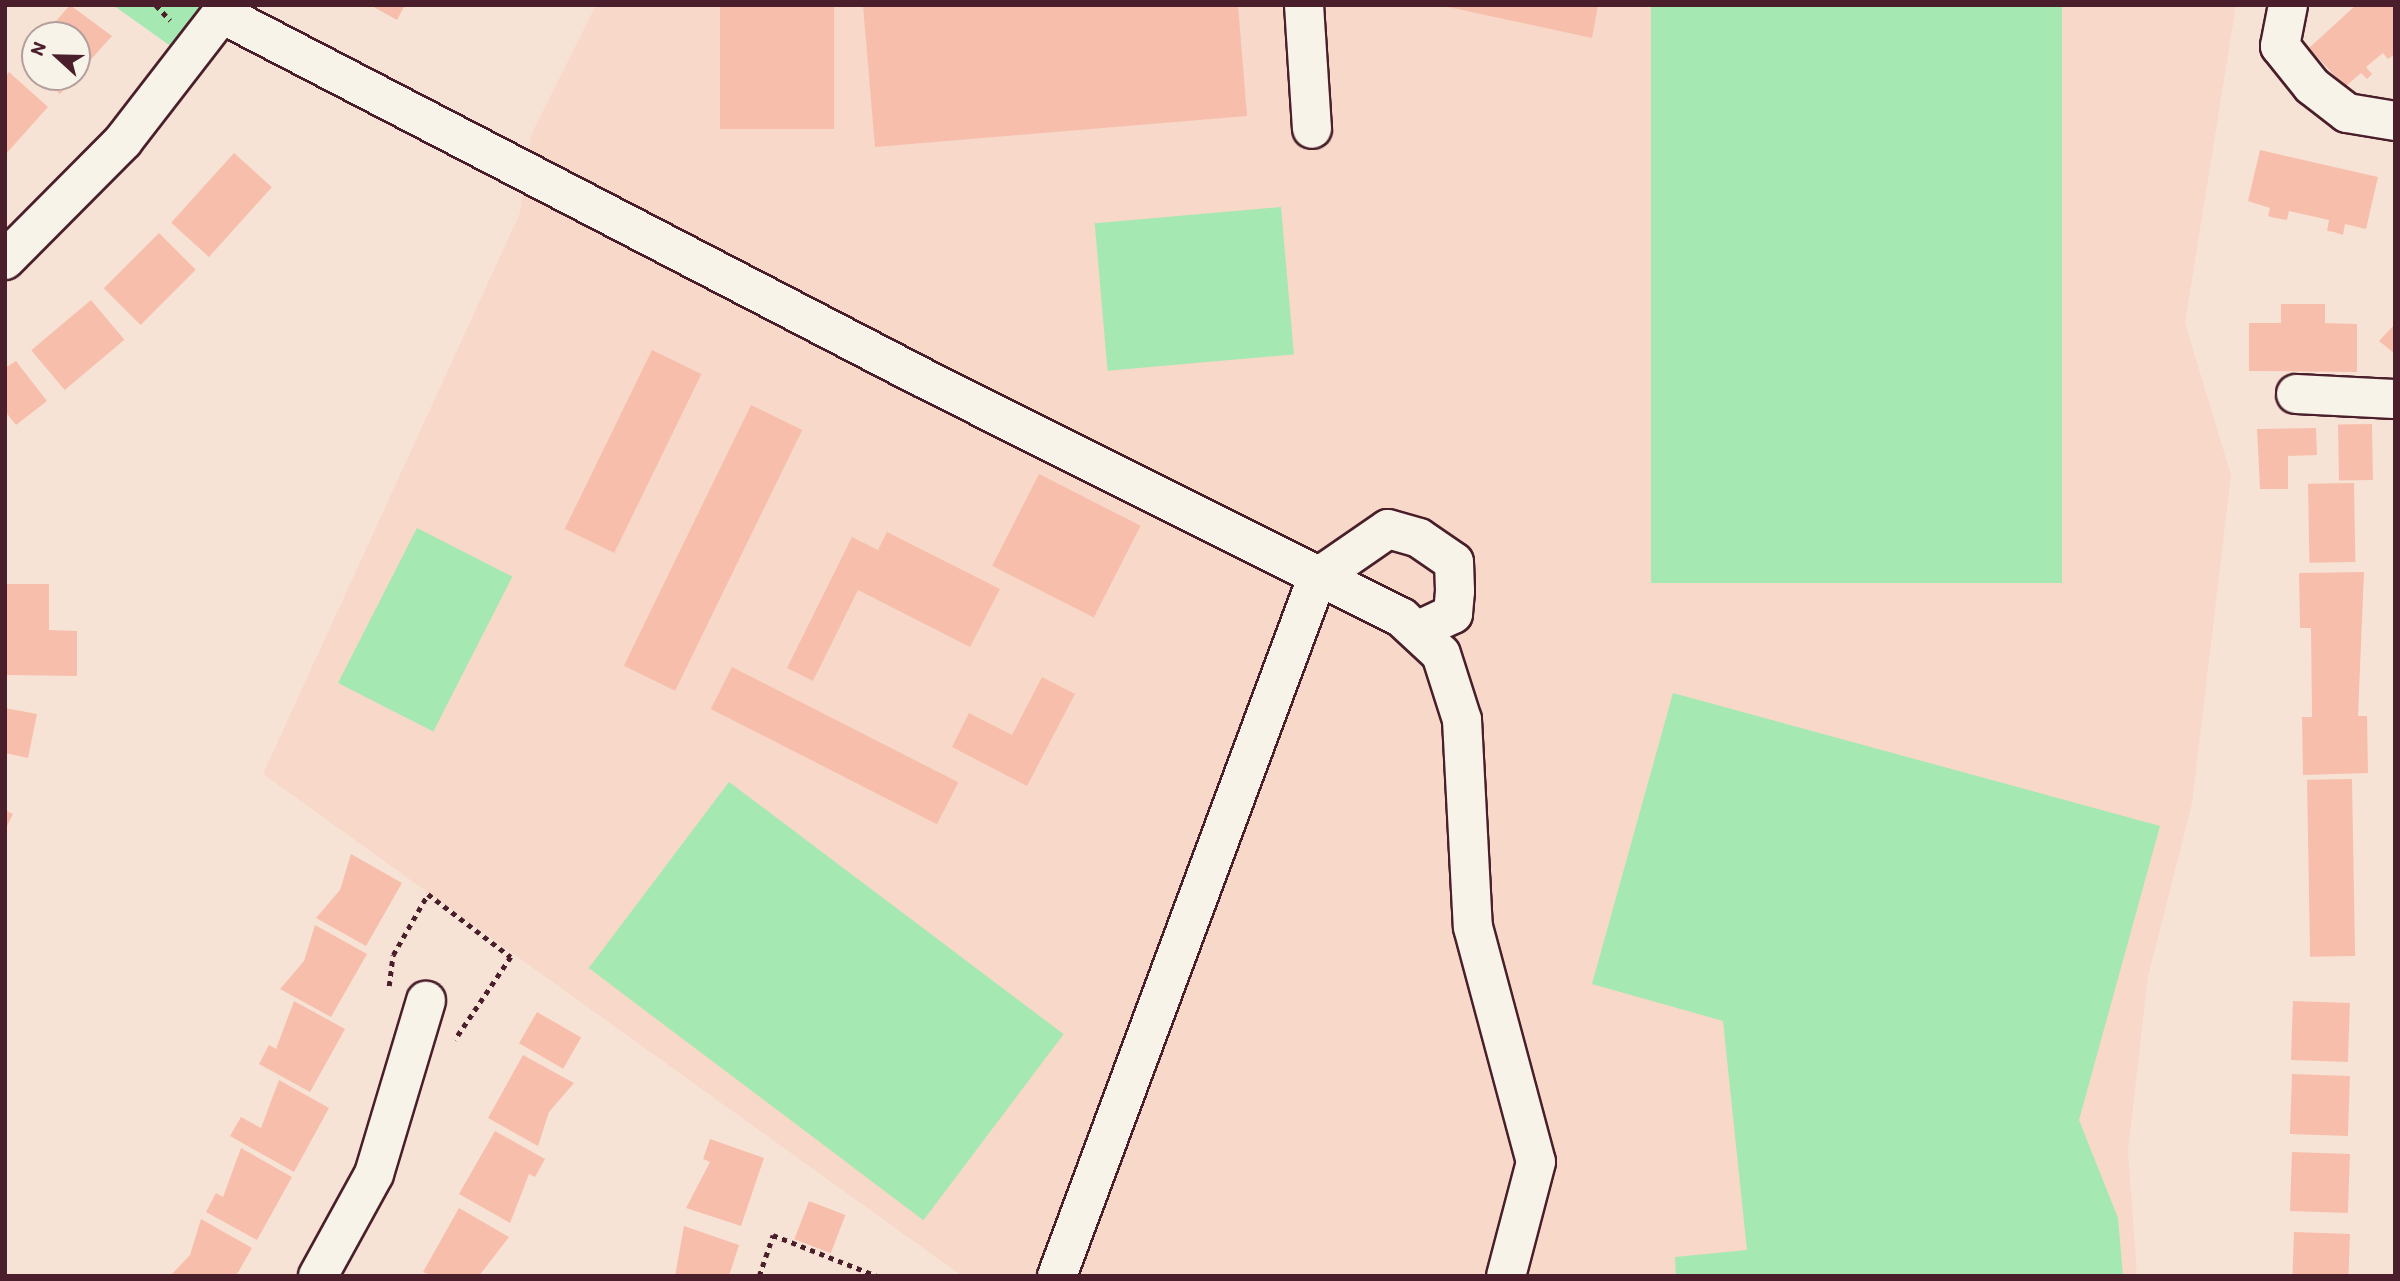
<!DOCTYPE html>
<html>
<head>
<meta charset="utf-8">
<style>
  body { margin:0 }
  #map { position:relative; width:2400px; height:1281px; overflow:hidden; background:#f7e3d6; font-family:Itim,sans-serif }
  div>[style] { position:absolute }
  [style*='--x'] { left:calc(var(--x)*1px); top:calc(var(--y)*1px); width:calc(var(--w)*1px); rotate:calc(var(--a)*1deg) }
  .built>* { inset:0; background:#f7d8c9 }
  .green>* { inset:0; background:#a5e8b2; transform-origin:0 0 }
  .building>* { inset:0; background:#f7bfab; transform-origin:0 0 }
  .path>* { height:4.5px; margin-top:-2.25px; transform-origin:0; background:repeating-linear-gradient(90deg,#4a1f2b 0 5px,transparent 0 10px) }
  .roads { filter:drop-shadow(2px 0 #4a1f2b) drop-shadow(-2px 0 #4a1f2b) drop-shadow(0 2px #4a1f2b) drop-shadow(0 -2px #4a1f2b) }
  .minor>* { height:38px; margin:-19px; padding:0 19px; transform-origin:19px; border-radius:19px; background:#f7f3e8 }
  span { translate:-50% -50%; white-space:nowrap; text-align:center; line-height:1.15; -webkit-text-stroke:5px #f7f3e8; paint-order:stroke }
  .frame { position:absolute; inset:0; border:7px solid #4a1f2b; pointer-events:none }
  .north { position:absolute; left:21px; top:21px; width:70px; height:70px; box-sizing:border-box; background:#f7f3e8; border:2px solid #b29e9c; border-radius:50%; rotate:292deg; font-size:19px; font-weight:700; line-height:28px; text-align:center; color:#4a1f2b }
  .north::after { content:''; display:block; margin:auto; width:24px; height:32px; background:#4a1f2b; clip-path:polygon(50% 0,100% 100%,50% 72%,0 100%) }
</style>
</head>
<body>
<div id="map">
  <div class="built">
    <i style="clip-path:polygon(596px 5px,2236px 5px,2185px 323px,2231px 475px,2192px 804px,2148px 976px,2128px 1151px,2137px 1276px,962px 1276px,263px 774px,520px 213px,531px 135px)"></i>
  </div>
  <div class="green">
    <i style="clip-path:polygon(113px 5px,204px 5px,176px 50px)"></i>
    <i style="left:1651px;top:5px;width:411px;height:578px"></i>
    <i style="left:1281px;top:207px;width:148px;height:187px;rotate:85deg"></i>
    <i style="left:417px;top:528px;width:107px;height:174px;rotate:27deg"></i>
    <i style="clip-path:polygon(1673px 693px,2160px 826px,2079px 1120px,2118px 1218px,2123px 1276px,1676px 1276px,1675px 1257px,1747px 1250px,1723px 1021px,1592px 984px)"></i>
    <i style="left:729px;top:782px;width:419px;height:233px;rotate:37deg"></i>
  </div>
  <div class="building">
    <i style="clip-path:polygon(70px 5px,112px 36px,77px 75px,77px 35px,44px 35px)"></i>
    <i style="clip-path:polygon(370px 5px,405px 5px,397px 20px)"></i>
    <i style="left:720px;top:5px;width:114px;height:124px"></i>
    <i style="clip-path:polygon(863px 5px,1238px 5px,1247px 116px,875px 147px)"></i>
    <i style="clip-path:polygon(1439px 5px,1598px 5px,1592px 38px)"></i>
    <i style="clip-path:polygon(2356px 5px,2395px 5px,2395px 54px,2388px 59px,2383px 53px,2366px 67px,2372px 74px,2367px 79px,2361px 73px,2345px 87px,2309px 48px)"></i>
    <i style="clip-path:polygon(35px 45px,35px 72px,21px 60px)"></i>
    <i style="clip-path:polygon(9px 72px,48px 107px,5px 155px,5px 77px)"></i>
    <i style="clip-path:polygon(41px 77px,75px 77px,60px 94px)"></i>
    <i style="clip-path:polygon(2260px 150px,2378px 177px,2366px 229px,2345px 224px,2343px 235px,2334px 232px,2327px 231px,2329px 220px,2289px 211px,2287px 220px,2275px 218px,2268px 216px,2270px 208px,2248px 201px)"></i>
    <i style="left:234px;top:153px;width:51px;height:94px;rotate:42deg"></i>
    <i style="left:159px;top:233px;width:52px;height:78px;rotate:45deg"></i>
    <i style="left:91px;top:300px;width:52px;height:78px;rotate:50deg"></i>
    <i style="clip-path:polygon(2281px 304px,2325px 304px,2325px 323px,2357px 324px,2357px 372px,2249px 371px,2249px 323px,2281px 323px)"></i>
    <i style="clip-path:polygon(2395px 324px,2395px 354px,2379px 341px)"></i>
    <i style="left:652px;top:350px;width:55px;height:199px;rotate:26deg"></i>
    <i style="clip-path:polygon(16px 361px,47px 401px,16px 425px,5px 411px,5px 368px)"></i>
    <i style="left:751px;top:405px;width:57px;height:290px;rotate:26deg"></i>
    <i style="left:2372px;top:424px;width:56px;height:34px;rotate:89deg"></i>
    <i style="clip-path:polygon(2316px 428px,2317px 455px,2288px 456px,2288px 489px,2260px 489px,2257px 429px)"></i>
    <i style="left:1039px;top:474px;width:114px;height:103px;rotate:27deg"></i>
    <i style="left:2354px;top:483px;width:79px;height:46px;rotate:89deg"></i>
    <i style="clip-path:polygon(887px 532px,1000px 589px,970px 647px,858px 590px,813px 681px,787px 668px,852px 537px,878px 550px)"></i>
    <i style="clip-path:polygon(2364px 572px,2358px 716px,2367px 716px,2368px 773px,2303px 775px,2302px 717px,2312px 717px,2311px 628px,2300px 628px,2299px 573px)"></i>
    <i style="clip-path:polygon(5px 584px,49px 584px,49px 630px,77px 631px,77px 676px,5px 675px)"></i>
    <i style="left:732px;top:667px;width:254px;height:47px;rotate:27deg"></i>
    <i style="clip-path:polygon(1042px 677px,1075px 694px,1027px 786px,952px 747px,969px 713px,1012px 735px)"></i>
    <i style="clip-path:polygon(5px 708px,37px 714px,28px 758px,5px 753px)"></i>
    <i style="left:2352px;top:779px;width:177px;height:45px;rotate:89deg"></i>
    <i style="clip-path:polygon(5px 810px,13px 814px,5px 830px)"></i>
    <i style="clip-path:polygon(351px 854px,402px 883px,366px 946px,316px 918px,340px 890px)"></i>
    <i style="clip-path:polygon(315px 925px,367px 954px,331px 1017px,280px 989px,304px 961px)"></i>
    <i style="clip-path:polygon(294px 1001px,345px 1029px,310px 1092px,259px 1064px,269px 1045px,276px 1049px)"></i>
    <i style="left:2293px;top:1001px;width:57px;height:59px;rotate:2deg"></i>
    <i style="left:537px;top:1012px;width:51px;height:36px;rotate:30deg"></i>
    <i style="clip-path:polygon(523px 1055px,574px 1083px,549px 1112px,538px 1146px,488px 1118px)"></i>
    <i style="left:2292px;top:1074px;width:58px;height:60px;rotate:2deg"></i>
    <i style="clip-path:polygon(279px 1080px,329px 1108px,294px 1172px,230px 1136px,241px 1117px,261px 1128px)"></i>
    <i style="clip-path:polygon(495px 1131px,545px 1159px,535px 1177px,529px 1174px,510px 1223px,459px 1194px)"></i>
    <i style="clip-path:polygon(710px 1139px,764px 1158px,741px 1226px,686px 1208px,710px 1162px,703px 1159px)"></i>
    <i style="clip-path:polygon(241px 1148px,292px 1177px,257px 1240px,206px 1212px,216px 1193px,223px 1197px)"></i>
    <i style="left:2292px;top:1152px;width:58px;height:59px;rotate:2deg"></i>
    <i style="left:809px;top:1201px;width:39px;height:41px;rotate:21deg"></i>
    <i style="clip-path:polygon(459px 1208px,509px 1237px,479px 1276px,431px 1276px,423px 1272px)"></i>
    <i style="clip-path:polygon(201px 1219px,252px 1248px,236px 1276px,170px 1276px,190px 1255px)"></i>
    <i style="clip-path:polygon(684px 1226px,739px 1245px,729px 1276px,675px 1276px)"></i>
    <i style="left:2294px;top:1232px;width:56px;height:44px;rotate:2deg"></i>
  </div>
  <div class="path">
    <i style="--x:156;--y:5;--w:21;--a:47"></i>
    <i style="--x:389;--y:986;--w:31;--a:-83"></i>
    <i style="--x:393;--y:955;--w:70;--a:-60.2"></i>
    <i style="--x:428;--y:894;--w:104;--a:37.2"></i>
    <i style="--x:511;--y:957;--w:100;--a:124"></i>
    <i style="--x:759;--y:1276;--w:43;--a:-71.1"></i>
    <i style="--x:773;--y:1235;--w:112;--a:21.5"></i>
  </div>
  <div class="roads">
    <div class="minor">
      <i style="--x:1304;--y:5;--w:124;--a:86.3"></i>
      <i style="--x:2288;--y:5;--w:42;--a:101"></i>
      <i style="--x:2280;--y:46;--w:51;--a:51.3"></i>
      <i style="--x:2312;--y:86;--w:44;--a:37.6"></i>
      <i style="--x:2347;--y:113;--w:49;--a:9.5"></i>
      <i style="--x:222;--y:14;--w:788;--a:27.44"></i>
      <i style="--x:921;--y:377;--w:537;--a:26.57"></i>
      <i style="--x:1401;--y:617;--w:54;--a:42.8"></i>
      <i style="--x:1441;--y:654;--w:69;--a:72.3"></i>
      <i style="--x:1462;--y:720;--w:207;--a:87"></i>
      <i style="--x:1473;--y:927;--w:243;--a:75"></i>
      <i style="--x:1536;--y:1162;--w:118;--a:104.7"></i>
      <i style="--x:5;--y:260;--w:168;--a:-45.2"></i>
      <i style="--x:123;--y:141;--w:172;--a:-52.3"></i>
      <i style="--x:2296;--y:394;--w:99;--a:2.9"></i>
      <i style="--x:318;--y:1276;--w:116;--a:-61.2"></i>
      <i style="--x:374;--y:1174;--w:181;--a:-73.3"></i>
      <i style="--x:1057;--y:1276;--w:745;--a:-69.57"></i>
      <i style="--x:1317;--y:578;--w:86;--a:-34.6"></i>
      <i style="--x:1388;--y:529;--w:32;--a:16"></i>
      <i style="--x:1419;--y:538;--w:42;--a:34.4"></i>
      <i style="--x:1454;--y:562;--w:29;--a:88"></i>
      <i style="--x:1455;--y:591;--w:23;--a:95"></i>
      <i style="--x:1453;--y:614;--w:40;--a:155"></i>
    </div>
  </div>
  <div class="frame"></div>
  <div class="north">N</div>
</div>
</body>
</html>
